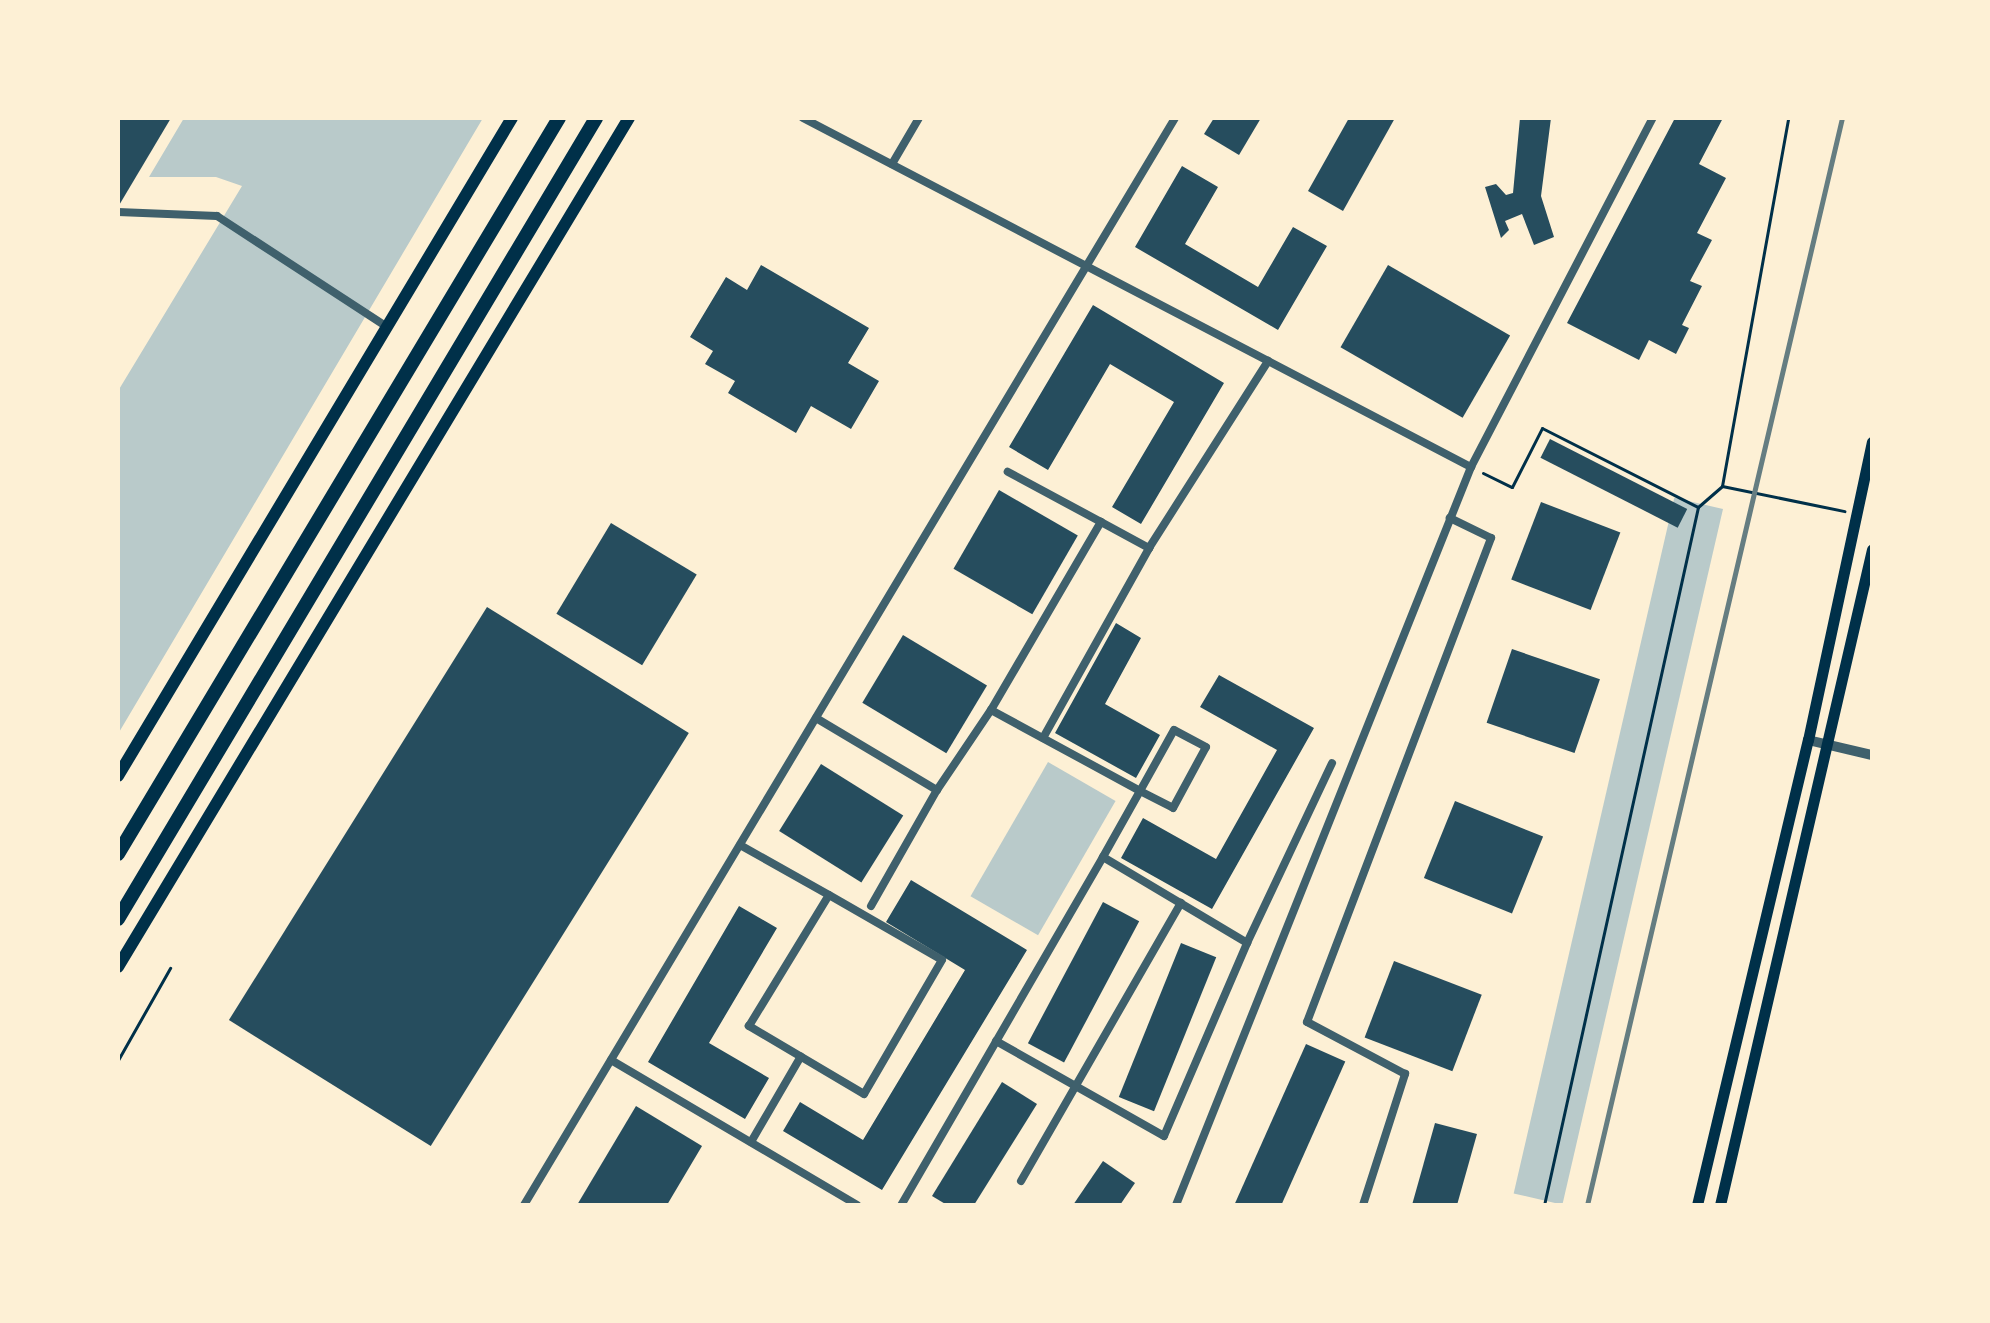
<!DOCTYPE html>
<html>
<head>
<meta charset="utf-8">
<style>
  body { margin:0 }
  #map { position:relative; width:1990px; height:1323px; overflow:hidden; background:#fdf0d5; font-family:"Golos Text",sans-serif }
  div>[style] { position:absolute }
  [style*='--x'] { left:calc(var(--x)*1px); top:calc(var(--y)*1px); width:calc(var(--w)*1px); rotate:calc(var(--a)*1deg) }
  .green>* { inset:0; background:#b9caca; transform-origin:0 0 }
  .building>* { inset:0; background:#264d5e; transform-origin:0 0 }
  .path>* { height:3px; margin:-1.5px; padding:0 1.5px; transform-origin:1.5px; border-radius:1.5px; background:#003049 }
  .minor>* { height:8px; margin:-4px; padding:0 4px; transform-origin:4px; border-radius:4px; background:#3f606c }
  .tertiary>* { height:10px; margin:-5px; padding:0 5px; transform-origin:5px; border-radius:5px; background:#3f606c }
  .secondary>* { height:11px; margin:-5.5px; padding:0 5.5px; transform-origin:5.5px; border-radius:5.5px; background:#003049 }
  .primary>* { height:12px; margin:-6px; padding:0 6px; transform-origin:6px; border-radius:6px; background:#003049 }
  .trunk>* { height:14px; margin:-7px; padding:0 7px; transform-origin:7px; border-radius:7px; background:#003049 }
  .rail>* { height:5px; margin:-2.5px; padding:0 2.5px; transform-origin:2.5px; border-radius:2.5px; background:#657d81 }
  span { translate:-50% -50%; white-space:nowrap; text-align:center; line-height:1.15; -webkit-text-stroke:8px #fdf0d5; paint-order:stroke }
  .frame { position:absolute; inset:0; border:120px solid #fdf0d5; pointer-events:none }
</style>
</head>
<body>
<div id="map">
  <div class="green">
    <i style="clip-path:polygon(184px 118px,483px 118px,118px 734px,118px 391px,242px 186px,216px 177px,149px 177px)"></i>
    <i style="left:1723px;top:509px;width:714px;height:50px;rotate:103deg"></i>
    <i style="left:1048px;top:762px;width:78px;height:155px;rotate:30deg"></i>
  </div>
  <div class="building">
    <i style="clip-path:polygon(121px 118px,171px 118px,118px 207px,118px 123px)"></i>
    <i style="clip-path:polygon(1214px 118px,1261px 118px,1239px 155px,1204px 134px)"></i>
    <i style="clip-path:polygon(1349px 118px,1395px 118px,1343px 211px,1308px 191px)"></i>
    <i style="clip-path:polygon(1520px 118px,1551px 118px,1541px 196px,1554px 237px,1534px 245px,1522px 214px,1505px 221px,1509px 230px,1501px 238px,1485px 187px,1496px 184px,1506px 195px,1513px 193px)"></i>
    <i style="clip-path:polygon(1675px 118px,1723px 118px,1699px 164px,1726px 178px,1697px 233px,1712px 240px,1690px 281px,1702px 286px,1682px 325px,1689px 328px,1676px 354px,1649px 340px,1639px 360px,1567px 323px)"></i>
    <i style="clip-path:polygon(1182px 166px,1218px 187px,1185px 244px,1258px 287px,1293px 227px,1327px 246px,1278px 330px,1135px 247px)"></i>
    <i style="clip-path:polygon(761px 265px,869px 328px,848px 363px,879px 381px,851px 429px,811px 406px,796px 433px,728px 393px,735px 381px,705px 364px,713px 351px,690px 337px,726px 277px,747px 290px)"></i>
    <i style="left:1388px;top:265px;width:141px;height:95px;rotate:30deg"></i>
    <i style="clip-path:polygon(1093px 305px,1224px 383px,1141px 524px,1112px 507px,1174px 402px,1110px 364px,1048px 470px,1009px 447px)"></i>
    <i style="left:1550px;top:439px;width:154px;height:21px;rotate:27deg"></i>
    <i style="left:999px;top:490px;width:91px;height:91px;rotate:30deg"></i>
    <i style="left:1541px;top:502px;width:85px;height:83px;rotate:21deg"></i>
    <i style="left:611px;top:523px;width:100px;height:106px;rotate:31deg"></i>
    <i style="left:487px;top:607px;width:238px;height:487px;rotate:32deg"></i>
    <i style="clip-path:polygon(1116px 623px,1141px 638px,1105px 704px,1160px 735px,1136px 778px,1055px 733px)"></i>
    <i style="left:903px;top:635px;width:98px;height:79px;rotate:31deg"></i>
    <i style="left:1512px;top:649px;width:93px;height:78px;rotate:19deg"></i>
    <i style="clip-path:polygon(1219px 675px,1314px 728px,1212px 909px,1121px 858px,1143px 818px,1216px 859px,1277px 750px,1200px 707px)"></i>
    <i style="left:821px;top:764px;width:97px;height:79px;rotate:32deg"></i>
    <i style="left:1455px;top:801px;width:95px;height:83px;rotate:22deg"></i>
    <i style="clip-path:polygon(911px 880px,1027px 950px,882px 1190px,783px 1131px,800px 1102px,863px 1140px,965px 970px,886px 922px)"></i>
    <i style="left:1103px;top:902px;width:41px;height:160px;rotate:28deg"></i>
    <i style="clip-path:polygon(739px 906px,777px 928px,709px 1043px,769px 1078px,745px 1119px,648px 1062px)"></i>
    <i style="left:1181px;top:943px;width:38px;height:166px;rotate:22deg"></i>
    <i style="left:1394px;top:961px;width:94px;height:82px;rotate:21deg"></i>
    <i style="left:1306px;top:1044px;width:43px;height:175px;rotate:24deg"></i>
    <i style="clip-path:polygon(1002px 1082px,1037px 1104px,974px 1205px,947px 1205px,932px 1196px)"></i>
    <i style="clip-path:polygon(636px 1106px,702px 1146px,667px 1205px,577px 1205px)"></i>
    <i style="clip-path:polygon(1435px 1123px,1477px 1134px,1457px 1205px,1412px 1205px)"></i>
    <i style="clip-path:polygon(1103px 1161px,1135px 1183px,1120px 1205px,1073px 1205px)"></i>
  </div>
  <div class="path">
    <i style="--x:1483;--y:473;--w:32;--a:26"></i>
    <i style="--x:1512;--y:487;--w:66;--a:-63"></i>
    <i style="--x:1542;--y:428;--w:175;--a:26.9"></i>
    <i style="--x:1698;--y:507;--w:715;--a:102.44"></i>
    <i style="--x:1722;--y:486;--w:125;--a:11.6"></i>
    <i style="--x:1698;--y:507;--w:32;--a:-41"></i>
    <i style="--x:1722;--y:486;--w:374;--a:-79.8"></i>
    <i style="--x:118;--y:1060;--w:106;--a:-60.5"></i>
  </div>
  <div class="minor">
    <i style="--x:803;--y:118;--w:754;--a:27.59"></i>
    <i style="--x:892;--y:164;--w:53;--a:-59.6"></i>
    <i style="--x:118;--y:212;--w:99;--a:2.3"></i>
    <i style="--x:217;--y:216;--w:202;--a:33.1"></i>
    <i style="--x:1101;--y:522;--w:55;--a:28.4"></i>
    <i style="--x:1149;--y:548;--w:222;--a:-57.5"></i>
    <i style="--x:991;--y:710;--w:218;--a:-59.7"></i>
    <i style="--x:1101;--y:522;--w:106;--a:-151.7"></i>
    <i style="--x:816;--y:718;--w:141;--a:30.8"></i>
    <i style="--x:937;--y:790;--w:97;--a:-56"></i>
    <i style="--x:991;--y:710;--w:170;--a:28.5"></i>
    <i style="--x:1140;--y:791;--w:37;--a:27"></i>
    <i style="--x:1173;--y:808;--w:69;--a:-61.6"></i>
    <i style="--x:1206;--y:747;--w:36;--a:-152"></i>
    <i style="--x:1174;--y:730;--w:70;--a:119.1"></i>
    <i style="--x:1140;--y:791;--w:76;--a:119.3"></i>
    <i style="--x:1103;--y:857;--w:402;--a:120.1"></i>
    <i style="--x:1043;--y:738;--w:218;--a:-60.8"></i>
    <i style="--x:740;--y:845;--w:102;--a:29.3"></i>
    <i style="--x:829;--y:895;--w:130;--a:29.9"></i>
    <i style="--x:942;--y:960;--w:155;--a:120.2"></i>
    <i style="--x:864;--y:1094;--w:134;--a:-149.4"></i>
    <i style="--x:749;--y:1026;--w:153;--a:-58.6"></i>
    <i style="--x:1103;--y:857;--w:168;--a:30.8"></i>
    <i style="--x:1247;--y:943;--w:199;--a:-64.7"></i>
    <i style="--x:871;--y:906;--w:133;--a:-60.4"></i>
    <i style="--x:996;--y:1041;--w:193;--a:29.5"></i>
    <i style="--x:1164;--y:1136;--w:210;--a:-66.7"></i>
    <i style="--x:611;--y:1060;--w:286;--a:30.5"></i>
    <i style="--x:751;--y:1142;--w:99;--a:-59.8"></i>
    <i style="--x:1021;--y:1181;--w:321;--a:-60.1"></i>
    <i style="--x:524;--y:1205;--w:1267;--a:-59.08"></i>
    <i style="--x:1176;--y:1205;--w:795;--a:-68.21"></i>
    <i style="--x:1471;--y:467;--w:394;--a:-62.5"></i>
    <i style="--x:1363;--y:1205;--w:138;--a:-72.2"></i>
    <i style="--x:1405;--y:1074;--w:111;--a:-152"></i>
    <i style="--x:1307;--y:1022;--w:518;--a:-69.18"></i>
    <i style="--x:1491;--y:538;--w:46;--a:-154"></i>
  </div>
  <div class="tertiary">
    <i style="--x:1808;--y:740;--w:66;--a:13.2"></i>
  </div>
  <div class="secondary">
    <i style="--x:1697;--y:1205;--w:478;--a:-76.6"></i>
    <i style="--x:1808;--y:740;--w:305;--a:-77.9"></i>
    <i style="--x:1720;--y:1205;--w:673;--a:-76.95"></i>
  </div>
  <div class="primary">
    <i style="--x:118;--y:776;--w:767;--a:-59.09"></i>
    <i style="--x:118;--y:967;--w:991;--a:-58.96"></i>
  </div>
  <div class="trunk">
    <i style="--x:118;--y:854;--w:858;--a:-59.07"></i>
    <i style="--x:118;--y:919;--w:933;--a:-59.17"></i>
  </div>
  <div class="rail">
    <i style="--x:1587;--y:1205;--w:1117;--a:-76.8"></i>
  </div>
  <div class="frame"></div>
</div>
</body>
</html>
